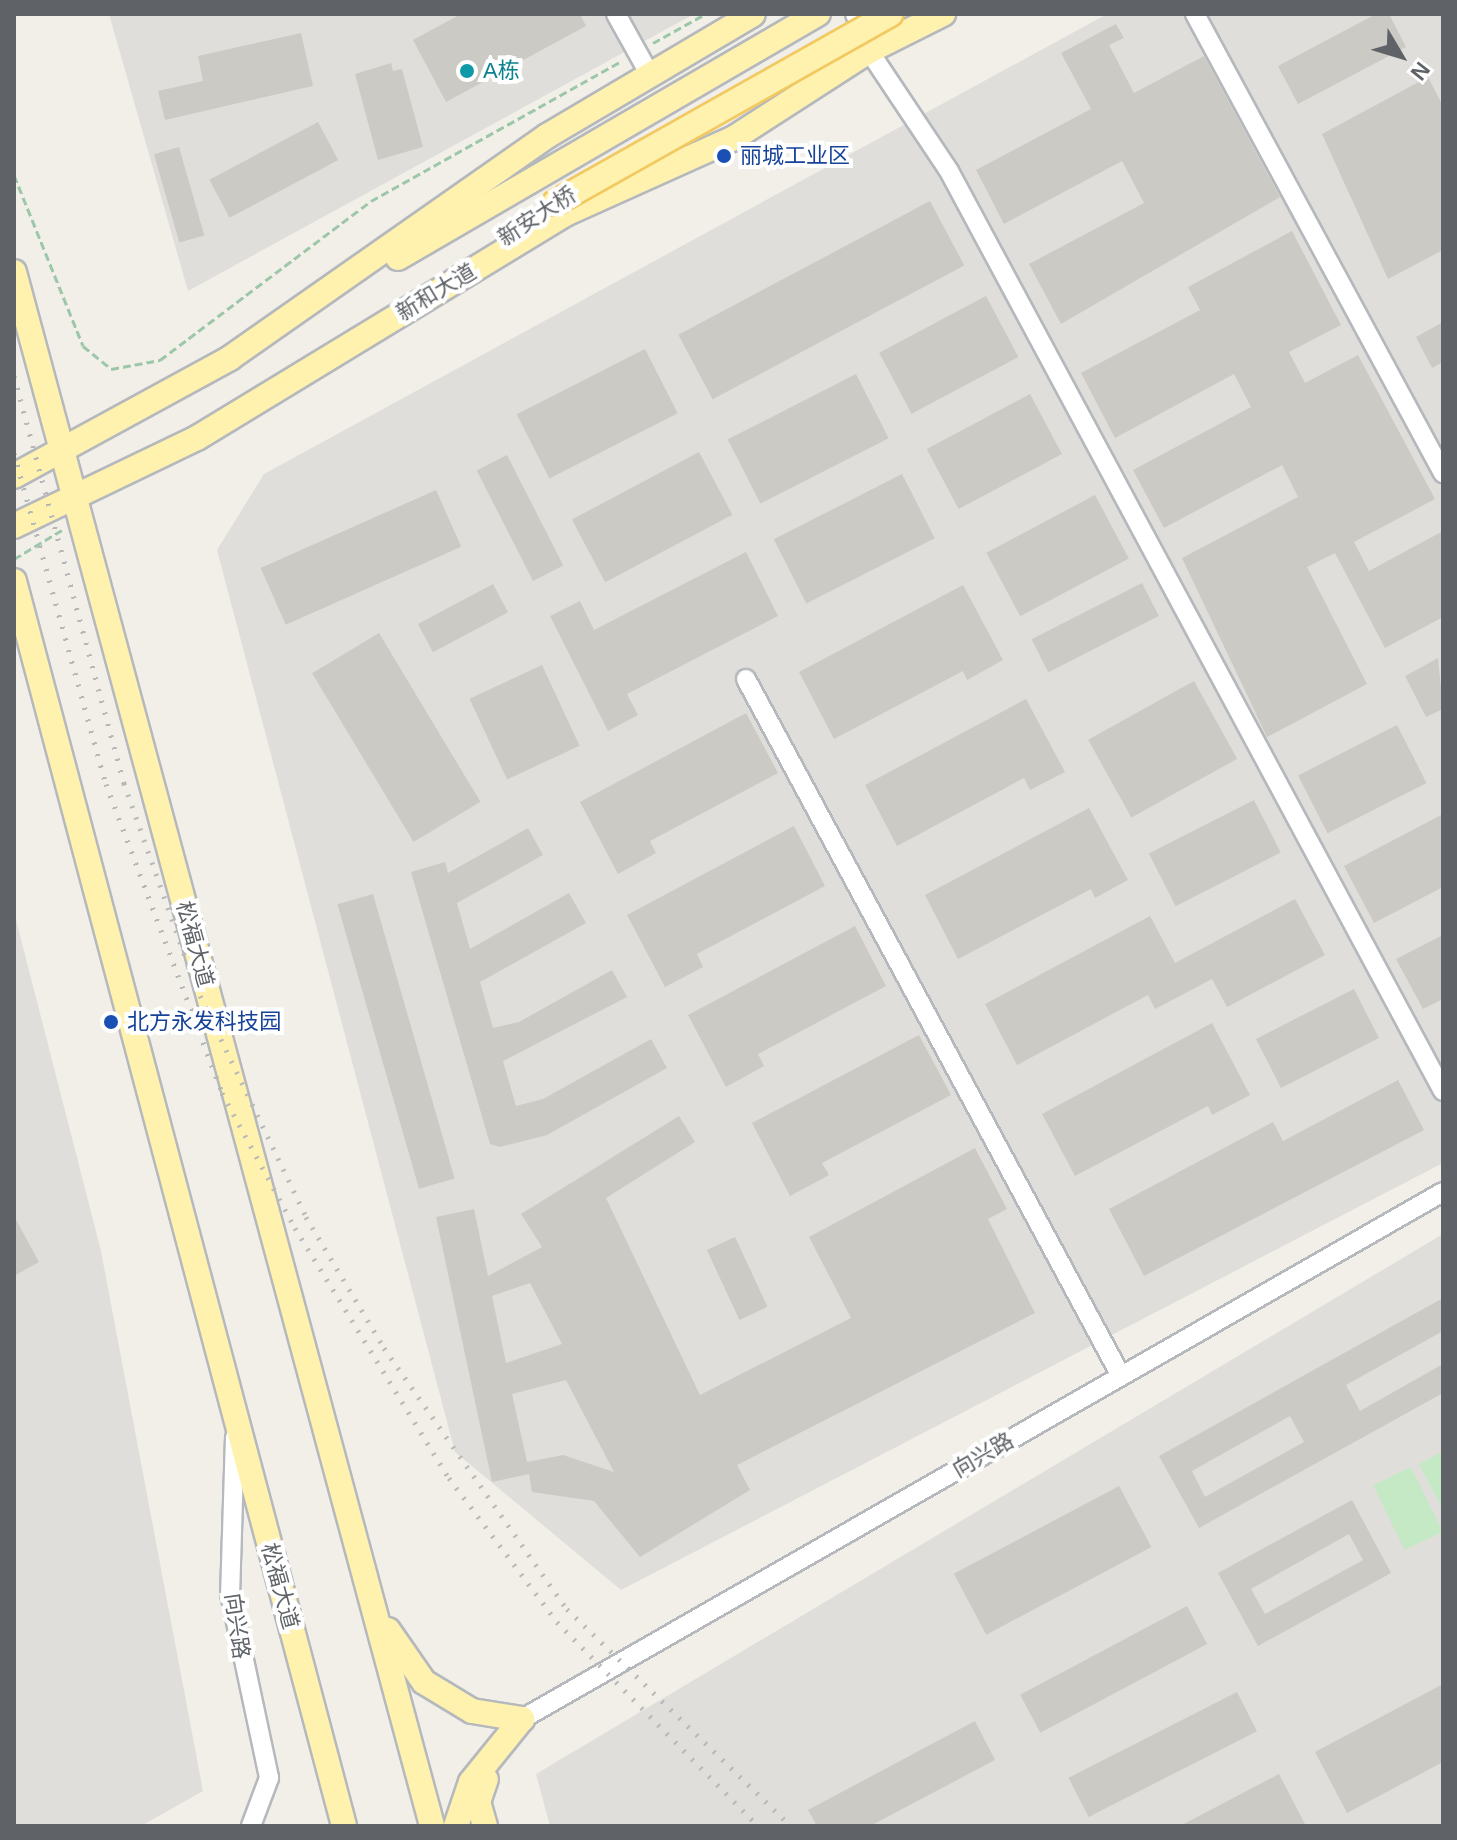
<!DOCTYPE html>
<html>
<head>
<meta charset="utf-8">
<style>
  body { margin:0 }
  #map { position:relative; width:1457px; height:1840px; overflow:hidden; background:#f1efe8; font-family:Helvetica,"Noto Sans SC",sans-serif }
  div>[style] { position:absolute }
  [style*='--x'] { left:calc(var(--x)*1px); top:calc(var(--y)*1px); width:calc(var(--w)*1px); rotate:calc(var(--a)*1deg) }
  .industrial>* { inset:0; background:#e0deda }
  .green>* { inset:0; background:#c5e8c5; transform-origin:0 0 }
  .building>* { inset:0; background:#cccac5; transform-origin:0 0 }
  .path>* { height:3px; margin-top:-1.5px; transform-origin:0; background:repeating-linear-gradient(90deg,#9cc7a9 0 8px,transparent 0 12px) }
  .roads { filter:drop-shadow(2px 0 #b5b8bc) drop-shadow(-2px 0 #b5b8bc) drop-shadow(0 2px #b5b8bc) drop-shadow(0 -2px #b5b8bc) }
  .minor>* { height:18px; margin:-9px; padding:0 9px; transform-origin:9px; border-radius:9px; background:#fff }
  .major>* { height:24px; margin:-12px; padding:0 12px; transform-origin:12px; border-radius:12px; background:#fff2af }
  .rail>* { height:5px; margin-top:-2.5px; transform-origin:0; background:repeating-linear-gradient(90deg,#b6b7b8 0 2px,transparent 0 12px) }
  .bridges { filter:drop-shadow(2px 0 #f2c960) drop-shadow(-2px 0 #f2c960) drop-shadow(0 2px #f2c960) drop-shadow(0 -2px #f2c960) }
  .major-bridge>* { height:24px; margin:-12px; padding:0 12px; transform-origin:12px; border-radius:12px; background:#fff2af }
  .dots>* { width:22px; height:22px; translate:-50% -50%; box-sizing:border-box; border:4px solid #fff; border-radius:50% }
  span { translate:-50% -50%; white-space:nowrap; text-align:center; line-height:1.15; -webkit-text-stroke:8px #fff; paint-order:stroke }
  .culture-label { font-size:22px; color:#0d838f }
  .left { translate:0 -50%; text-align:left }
  .transit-label { font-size:22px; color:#164399 }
  .street-label { font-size:22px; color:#5f6368 }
  .frame { position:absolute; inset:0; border:16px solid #5f6368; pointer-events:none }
  .north { position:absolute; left:1361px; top:16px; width:80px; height:80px; -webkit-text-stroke:6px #fff; paint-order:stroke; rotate:128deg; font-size:22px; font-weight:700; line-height:32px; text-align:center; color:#5f6368 }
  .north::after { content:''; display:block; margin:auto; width:28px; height:36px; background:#5f6368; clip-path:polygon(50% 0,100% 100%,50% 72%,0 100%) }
</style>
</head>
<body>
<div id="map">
  <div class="industrial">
    <i style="clip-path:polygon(109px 14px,694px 14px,188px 291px)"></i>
    <i style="clip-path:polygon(1107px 14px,1443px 14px,1443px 1163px,621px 1590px,455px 1452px,217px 550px,264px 474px)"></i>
    <i style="clip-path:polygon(14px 912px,101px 1251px,203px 1791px,141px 1826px,14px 1826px)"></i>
    <i style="clip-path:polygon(1443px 1234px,1443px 1826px,550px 1826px,536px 1774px)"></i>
  </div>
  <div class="green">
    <i style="clip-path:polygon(1443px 1451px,1443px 1510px,1419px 1464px)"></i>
    <i style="left:1411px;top:1467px;width:72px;height:42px;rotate:64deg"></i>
  </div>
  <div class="building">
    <i style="clip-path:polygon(461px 14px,580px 14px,586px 26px,446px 102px,413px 40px)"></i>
    <i style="clip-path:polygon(1376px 14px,1389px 14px,1406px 47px,1298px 104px,1278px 66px)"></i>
    <i style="clip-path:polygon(1116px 24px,1124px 38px,1109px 45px,1134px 93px,1204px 56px,1280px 197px,1061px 324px,1029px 264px,1144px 203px,1122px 161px,1004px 224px,976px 170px,1091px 109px,1061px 53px)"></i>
    <i style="clip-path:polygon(301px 33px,313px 86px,165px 120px,158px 91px,203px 81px,198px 56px)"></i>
    <i style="clip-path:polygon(391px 63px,393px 71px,402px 69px,423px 147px,378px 160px,355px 74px)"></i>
    <i style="clip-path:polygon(1428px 77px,1443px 106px,1443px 250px,1388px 279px,1322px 134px)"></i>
    <i style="left:318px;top:122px;width:43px;height:123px;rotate:62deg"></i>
    <i style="left:179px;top:147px;width:92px;height:26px;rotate:74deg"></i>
    <i style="left:930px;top:201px;width:73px;height:285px;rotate:62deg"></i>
    <i style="clip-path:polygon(1292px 231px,1341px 325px,1289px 352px,1305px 383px,1358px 355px,1435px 499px,1354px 542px,1369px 571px,1443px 531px,1443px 617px,1385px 648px,1335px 553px,1307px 567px,1367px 684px,1267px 737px,1182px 558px,1298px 497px,1282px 465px,1164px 528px,1133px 470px,1251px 407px,1234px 374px,1115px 438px,1081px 373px,1200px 310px,1188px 287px)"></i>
    <i style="left:986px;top:296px;width:69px;height:121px;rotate:62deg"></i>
    <i style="clip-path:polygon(1443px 322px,1443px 362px,1432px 368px,1416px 337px)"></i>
    <i style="left:645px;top:349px;width:72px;height:144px;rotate:63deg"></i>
    <i style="left:856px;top:374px;width:72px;height:144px;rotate:63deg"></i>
    <i style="left:1030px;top:394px;width:68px;height:117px;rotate:62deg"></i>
    <i style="left:699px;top:452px;width:71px;height:144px;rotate:62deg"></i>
    <i style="left:507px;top:455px;width:124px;height:34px;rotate:63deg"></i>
    <i style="left:902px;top:474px;width:72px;height:144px;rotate:63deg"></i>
    <i style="left:436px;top:490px;width:62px;height:192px;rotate:66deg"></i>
    <i style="left:1095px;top:495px;width:72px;height:123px;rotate:62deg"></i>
    <i style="clip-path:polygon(746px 552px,778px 616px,627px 694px,638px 715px,608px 731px,550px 616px,580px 601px,594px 630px)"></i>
    <i style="left:1142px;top:583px;width:37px;height:124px;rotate:63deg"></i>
    <i style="left:493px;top:584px;width:32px;height:85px;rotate:62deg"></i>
    <i style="clip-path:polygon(963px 585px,1003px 660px,967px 680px,963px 671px,834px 739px,799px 672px)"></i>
    <i style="left:379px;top:633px;width:197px;height:78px;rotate:59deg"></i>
    <i style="clip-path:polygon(1438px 658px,1443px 709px,1426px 717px,1405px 676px)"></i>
    <i style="left:542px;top:665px;width:89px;height:80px;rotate:65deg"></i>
    <i style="left:1194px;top:681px;width:89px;height:121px;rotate:61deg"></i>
    <i style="clip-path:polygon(1026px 699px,1065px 772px,1030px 790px,1024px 778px,897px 846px,865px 785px)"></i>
    <i style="clip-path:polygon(746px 713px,778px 773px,650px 841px,656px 853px,618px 874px,580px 802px)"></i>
    <i style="left:1397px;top:725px;width:65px;height:111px;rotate:63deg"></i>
    <i style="left:1254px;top:800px;width:59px;height:118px;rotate:63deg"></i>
    <i style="clip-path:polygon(1089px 808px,1128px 880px,1095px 898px,1091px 889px,958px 959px,925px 895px)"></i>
    <i style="clip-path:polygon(1443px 814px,1443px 887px,1374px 923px,1344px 866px)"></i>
    <i style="clip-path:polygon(794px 826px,825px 886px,697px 954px,703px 967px,665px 987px,627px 915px)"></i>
    <i style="clip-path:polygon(528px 828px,543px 855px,457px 903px,470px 949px,569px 893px,586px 923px,480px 982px,493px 1028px,519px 1022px,612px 970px,627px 997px,503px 1061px,516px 1106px,543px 1099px,651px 1039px,667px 1068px,547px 1135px,500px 1147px,490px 1144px,411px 872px,445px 862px,448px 873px)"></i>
    <i style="left:373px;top:894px;width:296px;height:37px;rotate:74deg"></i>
    <i style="clip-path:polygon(1295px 899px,1325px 955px,1227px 1007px,1212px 979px,1155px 1009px,1148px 995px,1017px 1065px,985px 1004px,1150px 916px,1175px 963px)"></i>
    <i style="clip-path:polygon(855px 926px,886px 986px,758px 1054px,764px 1066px,726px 1087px,688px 1015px)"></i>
    <i style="clip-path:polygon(1443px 935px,1443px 999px,1423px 1009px,1396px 959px)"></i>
    <i style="left:1354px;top:989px;width:55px;height:110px;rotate:63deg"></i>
    <i style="clip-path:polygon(1212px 1023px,1250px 1095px,1212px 1115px,1208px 1106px,1075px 1176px,1042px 1114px)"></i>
    <i style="clip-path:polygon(919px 1035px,951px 1095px,822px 1163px,829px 1175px,790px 1196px,752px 1123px)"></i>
    <i style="clip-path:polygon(1398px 1080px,1424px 1130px,1144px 1276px,1109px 1209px,1273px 1122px,1283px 1141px)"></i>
    <i style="clip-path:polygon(evenodd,679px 1116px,695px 1142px,606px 1198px,700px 1395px,851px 1318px,809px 1237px,975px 1148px,1007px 1209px,988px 1219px,1035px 1313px,737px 1465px,750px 1490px,640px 1557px,594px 1501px,532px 1492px,529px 1474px,492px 1482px,436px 1217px,474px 1209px,488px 1276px,542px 1247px,521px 1214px,679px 1116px,530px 1283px,562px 1344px,506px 1363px,492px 1296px,530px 1283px,679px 1116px,566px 1380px,614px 1472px,563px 1455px,527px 1462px,512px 1394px,566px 1380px)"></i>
    <i style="clip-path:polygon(14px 1216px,39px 1262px,14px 1276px)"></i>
    <i style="left:735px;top:1237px;width:77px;height:31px;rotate:65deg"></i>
    <i style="clip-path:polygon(evenodd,1443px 1298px,1443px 1331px,1346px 1385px,1360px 1411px,1443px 1364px,1443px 1393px,1199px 1528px,1159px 1456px,1443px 1298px,1290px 1416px,1304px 1442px,1205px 1497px,1192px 1471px,1290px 1416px)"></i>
    <i style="left:1119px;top:1486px;width:69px;height:187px;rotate:62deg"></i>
    <i style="clip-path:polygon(evenodd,1352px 1500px,1391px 1573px,1258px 1646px,1218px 1573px,1352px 1500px,1349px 1534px,1363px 1560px,1265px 1614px,1251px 1589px,1349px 1534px)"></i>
    <i style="left:1187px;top:1606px;width:43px;height:189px;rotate:62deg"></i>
    <i style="clip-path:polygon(1443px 1684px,1443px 1762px,1347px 1813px,1315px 1752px)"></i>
    <i style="left:1237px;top:1692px;width:44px;height:189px;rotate:63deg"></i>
    <i style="clip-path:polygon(975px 1721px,995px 1760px,870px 1826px,817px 1826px,808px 1810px)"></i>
    <i style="clip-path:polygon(1279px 1774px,1306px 1826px,1180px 1826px)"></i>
  </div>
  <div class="path">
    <i style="--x:653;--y:43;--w:60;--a:-29.1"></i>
    <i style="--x:14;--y:175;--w:184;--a:68"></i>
    <i style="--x:83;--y:346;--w:36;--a:39"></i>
    <i style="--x:111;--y:369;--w:50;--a:-10.4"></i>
    <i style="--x:160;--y:360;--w:264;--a:-37"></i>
    <i style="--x:371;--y:201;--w:287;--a:-29.2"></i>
    <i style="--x:14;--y:559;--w:56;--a:-31.1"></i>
  </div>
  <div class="roads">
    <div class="minor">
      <i style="--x:616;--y:14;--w:70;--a:60.9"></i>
      <i style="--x:855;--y:14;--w:40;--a:69"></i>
      <i style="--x:869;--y:51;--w:144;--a:56.3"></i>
      <i style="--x:949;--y:171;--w:1044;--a:61.77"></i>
      <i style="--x:1195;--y:14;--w:522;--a:61.62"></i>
      <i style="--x:746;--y:679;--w:791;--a:61.72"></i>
      <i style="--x:235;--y:1437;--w:157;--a:91.8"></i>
      <i style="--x:230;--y:1594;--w:188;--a:78"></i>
      <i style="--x:269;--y:1778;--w:51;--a:110.6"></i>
      <i style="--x:522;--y:1719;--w:1061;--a:-29.78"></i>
    </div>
    <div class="major">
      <i style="--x:398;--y:258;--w:486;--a:-30.2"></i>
      <i style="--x:14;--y:272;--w:1609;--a:74.94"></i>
      <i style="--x:14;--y:476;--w:246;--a:-28.6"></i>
      <i style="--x:230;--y:358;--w:387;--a:-35"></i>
      <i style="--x:547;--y:136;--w:239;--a:-30.6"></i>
      <i style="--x:14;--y:526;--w:203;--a:-25.7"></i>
      <i style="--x:197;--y:438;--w:431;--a:-31.3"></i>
      <i style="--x:565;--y:214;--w:185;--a:-24.2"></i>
      <i style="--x:734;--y:138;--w:161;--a:-32.8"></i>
      <i style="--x:869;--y:51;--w:83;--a:-26.6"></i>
      <i style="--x:14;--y:581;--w:1288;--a:75.15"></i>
      <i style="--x:388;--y:1630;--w:63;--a:55.3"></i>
      <i style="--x:424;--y:1682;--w:56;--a:31.1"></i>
      <i style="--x:472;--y:1711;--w:51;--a:9.1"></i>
      <i style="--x:456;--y:1826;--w:46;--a:-71.2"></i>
      <i style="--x:471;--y:1782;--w:81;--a:-51"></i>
      <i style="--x:485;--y:1826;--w:25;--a:-106"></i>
      <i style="--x:478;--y:1802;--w:24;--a:-71"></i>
    </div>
  </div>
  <div class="rail">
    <i style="--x:14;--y:376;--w:422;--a:74.9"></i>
    <i style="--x:124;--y:783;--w:214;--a:70.6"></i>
    <i style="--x:195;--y:985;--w:257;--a:64.4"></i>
    <i style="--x:306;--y:1217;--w:152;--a:59.2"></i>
    <i style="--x:384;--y:1348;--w:319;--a:55"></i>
    <i style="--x:567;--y:1609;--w:312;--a:44.1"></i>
    <i style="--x:14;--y:453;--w:344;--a:74.5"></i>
    <i style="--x:106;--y:784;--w:330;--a:69.4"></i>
    <i style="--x:222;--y:1093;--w:153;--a:61.6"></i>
    <i style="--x:295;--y:1228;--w:294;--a:58.4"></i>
    <i style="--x:449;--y:1478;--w:180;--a:53.1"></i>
    <i style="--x:557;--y:1622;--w:286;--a:45.4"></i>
  </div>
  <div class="bridges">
    <div class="major-bridge">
      <i style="--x:555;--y:203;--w:385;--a:-29.4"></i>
    </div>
  </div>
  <div class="dots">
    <i style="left:467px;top:71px;background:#0f9aa8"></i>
    <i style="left:724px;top:156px;background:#1a4fb4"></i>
    <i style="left:111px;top:1022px;background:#1a4fb4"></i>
  </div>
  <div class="culture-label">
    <span class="left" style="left:483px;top:71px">A栋</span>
  </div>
  <div class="transit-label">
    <span class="left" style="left:740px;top:156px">丽城工业区</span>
    <span class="left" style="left:127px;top:1022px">北方永发科技园</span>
  </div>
  <div class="street-label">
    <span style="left:537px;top:216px;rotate:-33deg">新安大桥</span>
    <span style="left:436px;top:292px;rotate:-31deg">新和大道</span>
    <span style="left:195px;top:944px;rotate:75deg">松福大道</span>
    <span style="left:983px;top:1455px;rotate:-30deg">向兴路</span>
    <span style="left:280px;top:1586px;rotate:75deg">松福大道</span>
    <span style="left:237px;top:1626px;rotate:82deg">向兴路</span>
  </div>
  <div class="frame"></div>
  <div class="north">N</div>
</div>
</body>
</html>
